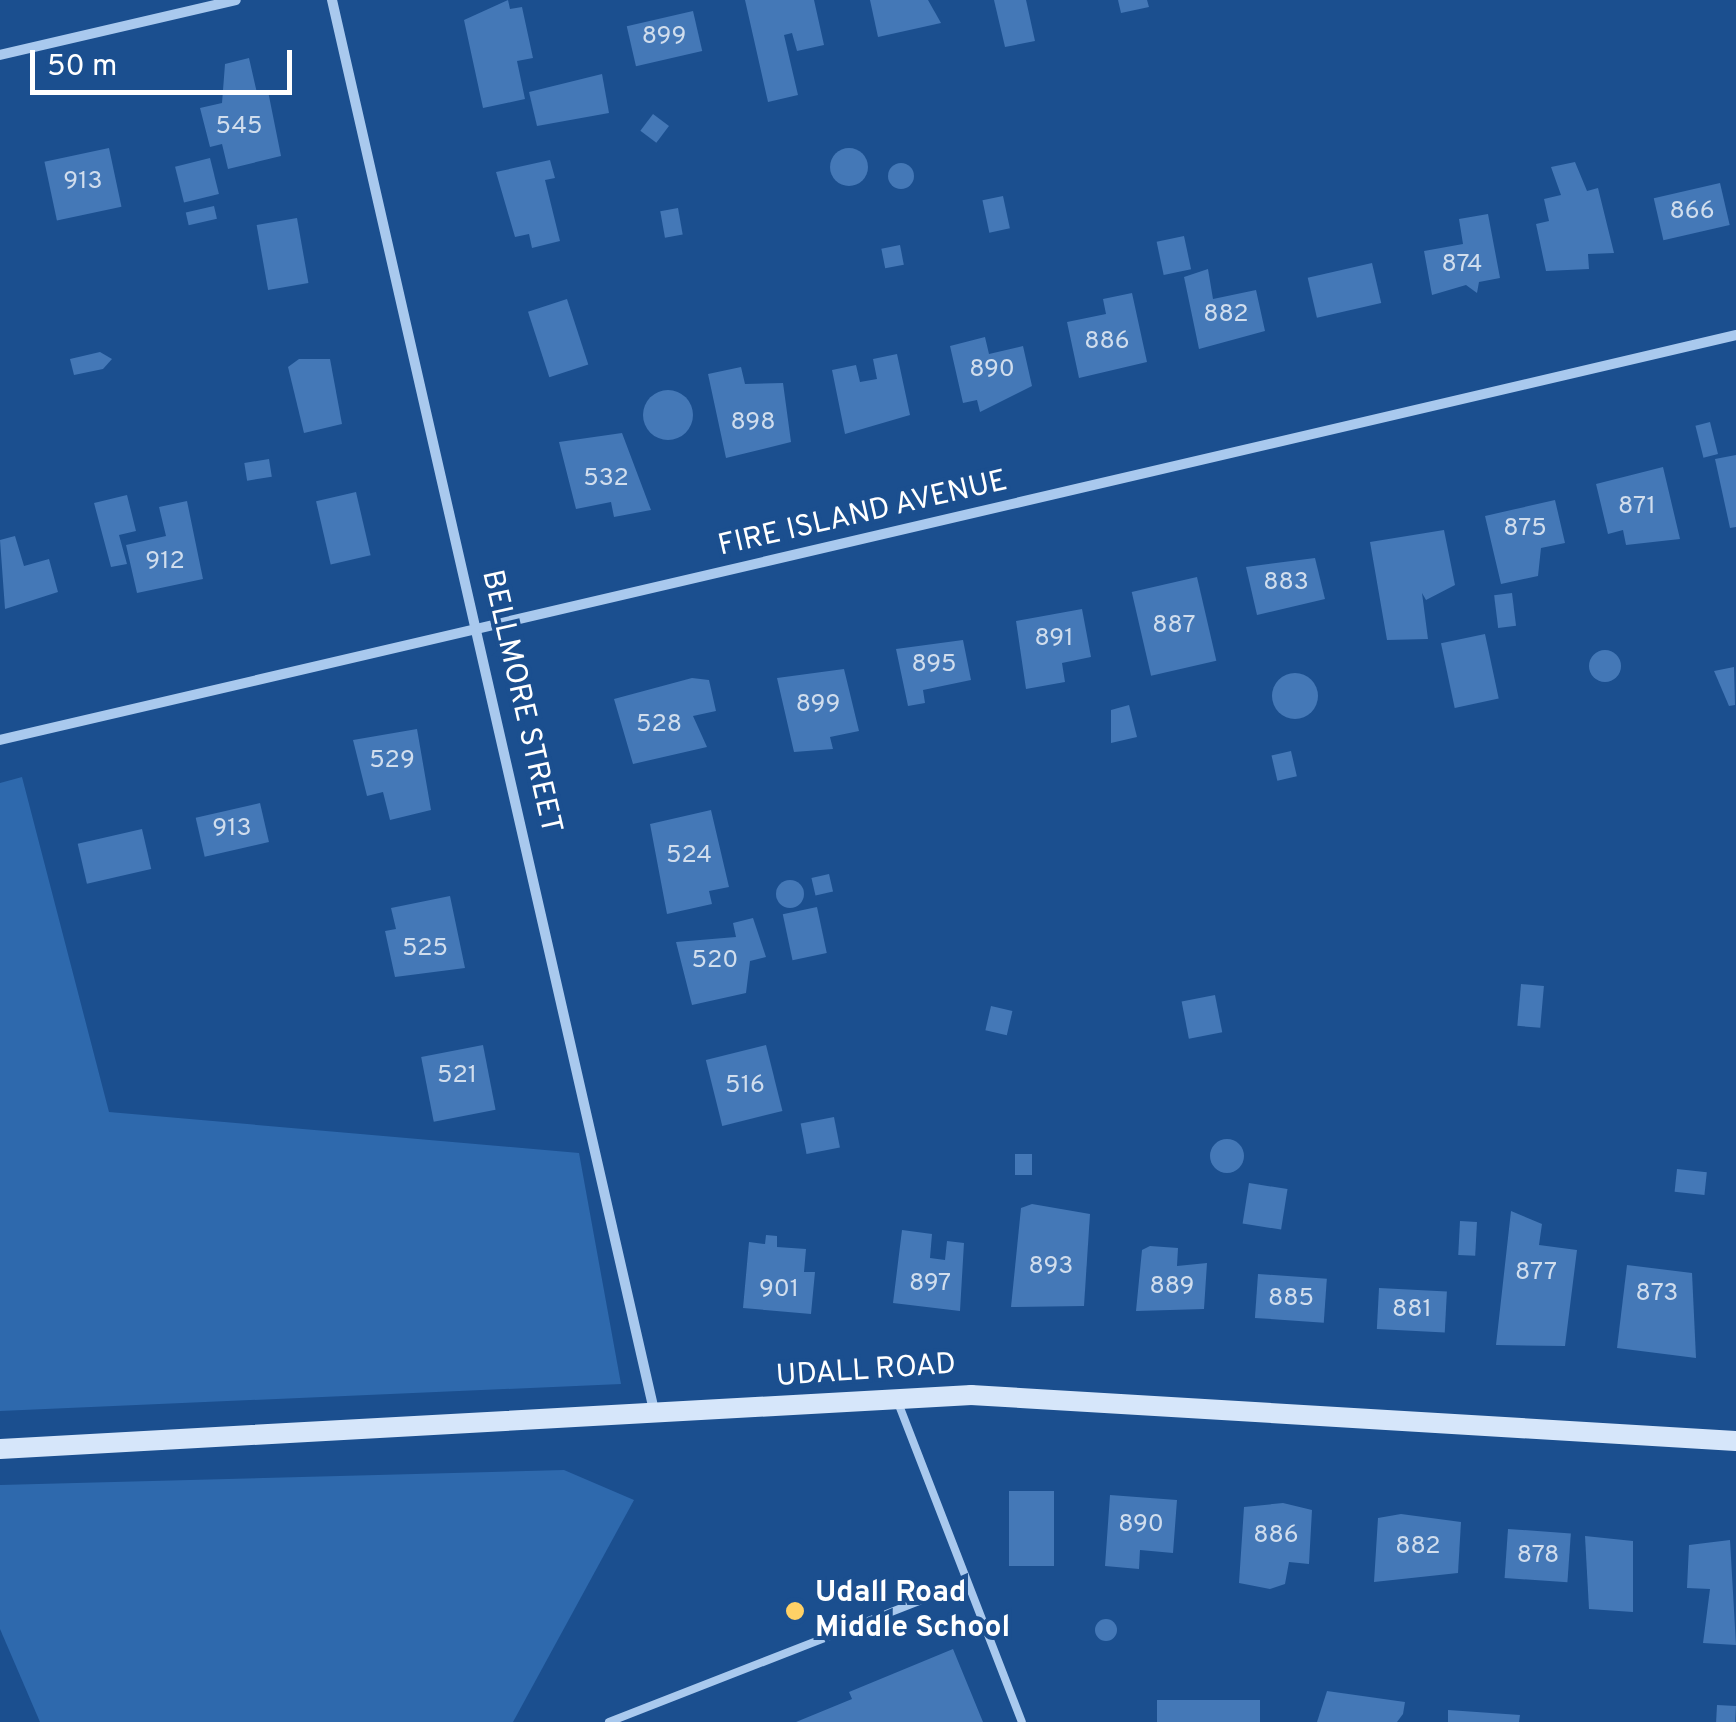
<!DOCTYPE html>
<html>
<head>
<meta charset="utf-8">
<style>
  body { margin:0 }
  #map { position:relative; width:1736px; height:1722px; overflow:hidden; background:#1b4f8f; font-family:Overpass,sans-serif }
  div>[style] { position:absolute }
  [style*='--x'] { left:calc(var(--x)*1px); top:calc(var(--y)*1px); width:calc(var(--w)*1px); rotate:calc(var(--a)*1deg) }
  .green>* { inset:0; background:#2e69ad }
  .building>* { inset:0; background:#4478b7; transform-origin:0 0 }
  .round { border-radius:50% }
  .lane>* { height:8px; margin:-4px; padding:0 4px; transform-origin:4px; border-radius:4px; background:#a9c9ee }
  .street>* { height:10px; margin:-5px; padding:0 5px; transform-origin:5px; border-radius:5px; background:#a9c9ee }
  .secondary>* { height:20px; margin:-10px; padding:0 10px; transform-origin:10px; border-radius:10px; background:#d6e6fa }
  .dots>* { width:28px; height:28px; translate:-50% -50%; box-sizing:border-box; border:5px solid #1b4f8f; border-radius:50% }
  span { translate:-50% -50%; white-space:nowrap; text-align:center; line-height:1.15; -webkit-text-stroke:8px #1b4f8f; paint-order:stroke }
  .number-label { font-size:25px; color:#d0dded }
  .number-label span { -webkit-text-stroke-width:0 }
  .street-label { font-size:30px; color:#fff }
  .poi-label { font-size:30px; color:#fff; font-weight:700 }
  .left { translate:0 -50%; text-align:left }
  .scale { position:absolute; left:30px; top:50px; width:262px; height:45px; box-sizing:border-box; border:5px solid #fff; border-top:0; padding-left:12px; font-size:30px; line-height:35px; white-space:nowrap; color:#fff; -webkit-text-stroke:8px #1b4f8f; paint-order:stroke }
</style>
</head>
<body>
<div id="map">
  <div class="green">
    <i style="clip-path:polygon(22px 777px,109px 1112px,579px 1153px,621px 1384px,0 1411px,0 783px)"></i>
    <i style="clip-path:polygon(564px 1470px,634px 1500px,513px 1722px,40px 1722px,0 1629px,0 1485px)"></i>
  </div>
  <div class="building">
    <i style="clip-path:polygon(508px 0,510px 9px,522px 7px,533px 58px,517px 61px,525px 99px,483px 108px,464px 20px)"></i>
    <i style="clip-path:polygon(745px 0,814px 0,824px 45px,797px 51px,792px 33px,784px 35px,798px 95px,768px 102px)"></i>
    <i style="clip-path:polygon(870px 0,928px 0,941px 23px,878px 37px)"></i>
    <i style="clip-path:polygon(994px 0,1026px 0,1035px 41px,1005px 47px)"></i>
    <i style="clip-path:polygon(1118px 0,1147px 0,1149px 7px,1121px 13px)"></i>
    <i style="left:693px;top:11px;width:41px;height:68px;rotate:77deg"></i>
    <i style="clip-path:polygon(249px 58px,257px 93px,268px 91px,281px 156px,228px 169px,222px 144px,210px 147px,200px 108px,222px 103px,225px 64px)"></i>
    <i style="clip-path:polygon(602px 74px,609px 113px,537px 126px,529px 92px)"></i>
    <i style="left:653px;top:114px;width:20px;height:21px;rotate:37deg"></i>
    <i class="round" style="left:830px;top:148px;width:38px;height:38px"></i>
    <i style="left:109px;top:148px;width:60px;height:66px;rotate:78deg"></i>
    <i style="left:210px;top:158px;width:37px;height:36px;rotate:76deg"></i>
    <i style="clip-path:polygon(550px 160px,555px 178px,545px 180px,560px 241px,532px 248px,529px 234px,515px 237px,496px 172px)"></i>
    <i style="clip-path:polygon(1575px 162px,1587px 191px,1598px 188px,1614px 253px,1588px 254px,1589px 269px,1546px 271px,1536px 224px,1549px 221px,1544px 199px,1561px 195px,1551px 167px)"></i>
    <i class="round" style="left:888px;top:163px;width:26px;height:26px"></i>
    <i style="left:1720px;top:183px;width:43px;height:68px;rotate:77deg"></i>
    <i style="left:1003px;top:196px;width:33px;height:21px;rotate:78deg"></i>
    <i style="left:214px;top:206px;width:13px;height:29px;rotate:77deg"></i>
    <i style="left:678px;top:208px;width:27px;height:18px;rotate:80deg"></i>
    <i style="clip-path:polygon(1488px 214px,1500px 278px,1479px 282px,1477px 293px,1466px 285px,1432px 295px,1424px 251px,1463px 244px,1459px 219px)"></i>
    <i style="left:297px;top:218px;width:66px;height:41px;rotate:80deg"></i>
    <i style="left:1184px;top:236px;width:34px;height:28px;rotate:78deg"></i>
    <i style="left:900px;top:245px;width:20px;height:19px;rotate:79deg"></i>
    <i style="left:1372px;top:263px;width:41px;height:66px;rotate:77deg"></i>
    <i style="clip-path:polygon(1208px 269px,1213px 299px,1256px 290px,1265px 331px,1199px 349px,1184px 277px)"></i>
    <i style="clip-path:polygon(1132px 293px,1147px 362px,1079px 378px,1067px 322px,1106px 314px,1103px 299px)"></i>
    <i style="left:567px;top:299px;width:69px;height:41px;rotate:72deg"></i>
    <i style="clip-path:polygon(985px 337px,989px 354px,1023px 346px,1032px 386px,980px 412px,977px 400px,963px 403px,950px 346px)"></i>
    <i style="clip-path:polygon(100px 352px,112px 359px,103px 369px,74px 375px,70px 359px)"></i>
    <i style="clip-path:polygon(897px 354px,910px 415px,845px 434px,832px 370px,856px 365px,860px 382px,877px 379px,873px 359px)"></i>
    <i style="clip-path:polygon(299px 359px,330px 359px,342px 424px,304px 433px,288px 367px)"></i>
    <i style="clip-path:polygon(741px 367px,745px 384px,783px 383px,791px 442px,726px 458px,708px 374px)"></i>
    <i class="round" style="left:643px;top:390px;width:50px;height:50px"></i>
    <i style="left:1710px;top:422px;width:33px;height:15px;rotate:76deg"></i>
    <i style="clip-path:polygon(622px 433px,651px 510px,614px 517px,611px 502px,576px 509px,559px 442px)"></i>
    <i style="clip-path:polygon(1736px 455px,1736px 527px,1730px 528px,1715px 459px)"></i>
    <i style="left:269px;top:459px;width:18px;height:25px;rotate:81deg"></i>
    <i style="clip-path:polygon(1663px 467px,1680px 539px,1626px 545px,1623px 530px,1608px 534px,1596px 484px)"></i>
    <i style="left:356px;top:492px;width:65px;height:41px;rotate:77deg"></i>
    <i style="clip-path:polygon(127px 495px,136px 531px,119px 535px,127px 564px,111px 567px,94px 503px)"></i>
    <i style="clip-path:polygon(1555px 500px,1565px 543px,1541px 548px,1538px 576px,1501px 584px,1485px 516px)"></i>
    <i style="clip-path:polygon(187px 501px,203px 579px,137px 593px,126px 545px,166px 536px,159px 507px)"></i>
    <i style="clip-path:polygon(1444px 530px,1455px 585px,1426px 600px,1422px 593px,1428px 639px,1387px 640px,1370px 542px)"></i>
    <i style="clip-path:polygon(15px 536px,24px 566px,49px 559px,58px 592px,5px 609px,0 540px)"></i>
    <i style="clip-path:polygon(1315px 558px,1325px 599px,1257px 615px,1246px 567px)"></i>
    <i style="left:1197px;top:577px;width:86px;height:67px;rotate:77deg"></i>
    <i style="left:1512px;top:593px;width:33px;height:18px;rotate:83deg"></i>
    <i style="clip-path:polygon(1082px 609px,1091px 657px,1062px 663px,1065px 682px,1026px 689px,1016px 621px)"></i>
    <i style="left:1485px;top:634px;width:66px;height:45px;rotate:78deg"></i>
    <i style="clip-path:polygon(963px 640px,971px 680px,923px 690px,925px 703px,908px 706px,896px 649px)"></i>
    <i class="round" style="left:1589px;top:650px;width:32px;height:32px"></i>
    <i style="clip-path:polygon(1734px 667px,1735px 705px,1729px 706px,1714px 671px)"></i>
    <i style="clip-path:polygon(844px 669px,859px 731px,830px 737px,833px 749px,794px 752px,777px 678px)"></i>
    <i class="round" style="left:1272px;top:673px;width:46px;height:46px"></i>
    <i style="clip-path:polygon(692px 678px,709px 680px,716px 711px,693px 716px,707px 747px,633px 764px,614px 699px)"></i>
    <i style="clip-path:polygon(1129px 705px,1137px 737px,1111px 743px,1111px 710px)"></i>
    <i style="clip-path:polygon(417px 729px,431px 810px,390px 820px,383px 792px,367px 796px,353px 740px)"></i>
    <i style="left:1291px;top:751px;width:26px;height:20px;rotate:77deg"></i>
    <i style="left:260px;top:803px;width:40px;height:66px;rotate:77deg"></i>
    <i style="clip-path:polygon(711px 810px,729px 887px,709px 891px,712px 904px,667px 914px,650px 824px)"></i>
    <i style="left:142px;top:829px;width:41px;height:66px;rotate:77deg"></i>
    <i style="left:829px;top:874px;width:18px;height:18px;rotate:77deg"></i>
    <i class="round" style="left:776px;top:880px;width:28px;height:28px"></i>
    <i style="clip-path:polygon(450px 896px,465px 968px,395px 977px,385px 931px,396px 929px,391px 908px)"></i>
    <i style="left:817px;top:907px;width:47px;height:35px;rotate:78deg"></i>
    <i style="clip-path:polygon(753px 918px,766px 957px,750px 961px,746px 993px,692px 1005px,676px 942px,736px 937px,733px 923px)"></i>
    <i style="left:1521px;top:984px;width:23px;height:42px;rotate:5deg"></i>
    <i style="left:1215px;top:995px;width:38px;height:34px;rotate:79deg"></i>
    <i style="left:991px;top:1006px;width:22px;height:25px;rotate:13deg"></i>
    <i style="left:483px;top:1045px;width:66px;height:63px;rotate:79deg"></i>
    <i style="left:766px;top:1045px;width:68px;height:62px;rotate:76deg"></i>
    <i style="left:834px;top:1117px;width:31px;height:34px;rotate:79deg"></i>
    <i class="round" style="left:1210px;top:1139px;width:34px;height:34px"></i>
    <i style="left:1032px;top:1154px;width:21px;height:17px;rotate:90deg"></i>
    <i style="left:1677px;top:1169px;width:30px;height:23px;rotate:6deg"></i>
    <i style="left:1249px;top:1183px;width:39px;height:41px;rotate:9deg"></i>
    <i style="clip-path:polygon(1032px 1204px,1090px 1214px,1084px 1306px,1011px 1307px,1021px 1208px)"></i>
    <i style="clip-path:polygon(1511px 1211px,1542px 1224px,1539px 1245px,1577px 1250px,1565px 1346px,1496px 1345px)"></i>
    <i style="left:1460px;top:1221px;width:17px;height:34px;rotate:3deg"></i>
    <i style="clip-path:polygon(902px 1230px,932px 1234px,930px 1258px,945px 1260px,947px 1241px,964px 1243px,960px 1311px,893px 1303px)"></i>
    <i style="clip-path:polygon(766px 1235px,777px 1236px,777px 1247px,806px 1249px,804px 1272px,815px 1272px,811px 1314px,743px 1308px,749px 1242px,765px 1244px)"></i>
    <i style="clip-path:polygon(1150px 1246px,1178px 1248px,1177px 1266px,1207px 1263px,1204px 1309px,1136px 1311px,1142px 1250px)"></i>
    <i style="clip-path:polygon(1627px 1265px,1692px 1273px,1696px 1358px,1617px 1348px)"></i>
    <i style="left:1258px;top:1274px;width:69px;height:44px;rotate:4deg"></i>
    <i style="left:1379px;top:1288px;width:68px;height:41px;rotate:3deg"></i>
    <i style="left:1009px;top:1491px;width:45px;height:75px"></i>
    <i style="clip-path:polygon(1110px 1495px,1177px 1500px,1173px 1553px,1140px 1550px,1139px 1569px,1105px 1566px)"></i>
    <i style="clip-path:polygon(1283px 1503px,1312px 1510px,1309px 1564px,1289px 1562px,1285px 1584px,1270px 1589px,1239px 1583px,1244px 1507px)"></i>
    <i style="clip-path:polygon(1401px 1514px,1461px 1522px,1458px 1573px,1374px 1582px,1378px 1518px)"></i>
    <i style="left:1508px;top:1529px;width:63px;height:49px;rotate:4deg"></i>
    <i style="clip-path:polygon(1585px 1536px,1633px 1541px,1633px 1612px,1589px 1609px)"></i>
    <i style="clip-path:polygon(1730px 1540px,1736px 1645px,1703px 1643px,1710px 1589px,1687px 1588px,1689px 1545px)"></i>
    <i class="round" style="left:1095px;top:1619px;width:22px;height:22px"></i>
    <i style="clip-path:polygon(953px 1649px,983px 1722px,796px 1722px,852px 1699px,849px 1692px)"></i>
    <i style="clip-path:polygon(1327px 1691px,1405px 1702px,1403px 1714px,1397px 1722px,1317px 1722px)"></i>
    <i style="left:1260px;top:1700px;width:22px;height:103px;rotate:90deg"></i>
    <i style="left:1717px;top:1705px;width:19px;height:17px;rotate:3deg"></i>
    <i style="clip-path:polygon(1448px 1710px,1520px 1715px,1519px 1722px,1448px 1722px)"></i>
  </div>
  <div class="lane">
    <i style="--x:897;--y:1400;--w:345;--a:68.8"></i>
    <i style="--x:609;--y:1722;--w:383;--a:-21.3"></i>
  </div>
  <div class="street">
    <i style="--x:332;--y:0;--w:1451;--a:77.14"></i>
    <i style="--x:0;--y:55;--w:242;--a:-13.1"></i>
    <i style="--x:0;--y:740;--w:1783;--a:-13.13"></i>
  </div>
  <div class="secondary">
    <i style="--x:0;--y:1449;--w:973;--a:-3.18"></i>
    <i style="--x:971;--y:1395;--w:766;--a:3.44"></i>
  </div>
  <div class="dots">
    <i style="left:795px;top:1611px;background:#ffd166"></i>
  </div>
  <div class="number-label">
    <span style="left:664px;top:37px">899</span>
    <span style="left:239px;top:127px">545</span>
    <span style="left:83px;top:182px">913</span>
    <span style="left:1692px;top:212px">866</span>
    <span style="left:1462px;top:265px">874</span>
    <span style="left:1226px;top:315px">882</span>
    <span style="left:1107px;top:342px">886</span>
    <span style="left:992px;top:370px">890</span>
    <span style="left:753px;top:423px">898</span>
    <span style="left:606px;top:479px">532</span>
    <span style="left:1637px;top:507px">871</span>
    <span style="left:1525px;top:529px">875</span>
    <span style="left:165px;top:562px">912</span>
    <span style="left:1286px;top:583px">883</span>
    <span style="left:1174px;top:626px">887</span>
    <span style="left:1054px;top:639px">891</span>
    <span style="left:934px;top:665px">895</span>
    <span style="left:818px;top:705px">899</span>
    <span style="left:659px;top:725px">528</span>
    <span style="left:392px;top:761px">529</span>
    <span style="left:232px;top:829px">913</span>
    <span style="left:689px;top:856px">524</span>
    <span style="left:425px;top:949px">525</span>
    <span style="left:715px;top:961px">520</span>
    <span style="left:457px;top:1076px">521</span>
    <span style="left:745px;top:1086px">516</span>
    <span style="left:1051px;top:1267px">893</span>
    <span style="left:1536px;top:1273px">877</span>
    <span style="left:930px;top:1284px">897</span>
    <span style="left:1172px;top:1287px">889</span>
    <span style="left:779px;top:1290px">901</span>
    <span style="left:1657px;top:1294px">873</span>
    <span style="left:1291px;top:1299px">885</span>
    <span style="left:1412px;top:1310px">881</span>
    <span style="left:1141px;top:1525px">890</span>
    <span style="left:1276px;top:1536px">886</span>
    <span style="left:1418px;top:1547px">882</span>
    <span style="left:1538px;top:1556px">878</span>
  </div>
  <div class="street-label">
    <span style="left:863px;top:515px;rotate:-13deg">FIRE ISLAND AVENUE</span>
    <span style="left:520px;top:702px;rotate:77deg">BELLMORE STREET</span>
    <span style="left:866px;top:1372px;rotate:-4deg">UDALL ROAD</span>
  </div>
  <div class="poi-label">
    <span class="left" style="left:815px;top:1611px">Udall Road<br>Middle School</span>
  </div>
  <div class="scale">50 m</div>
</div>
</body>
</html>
